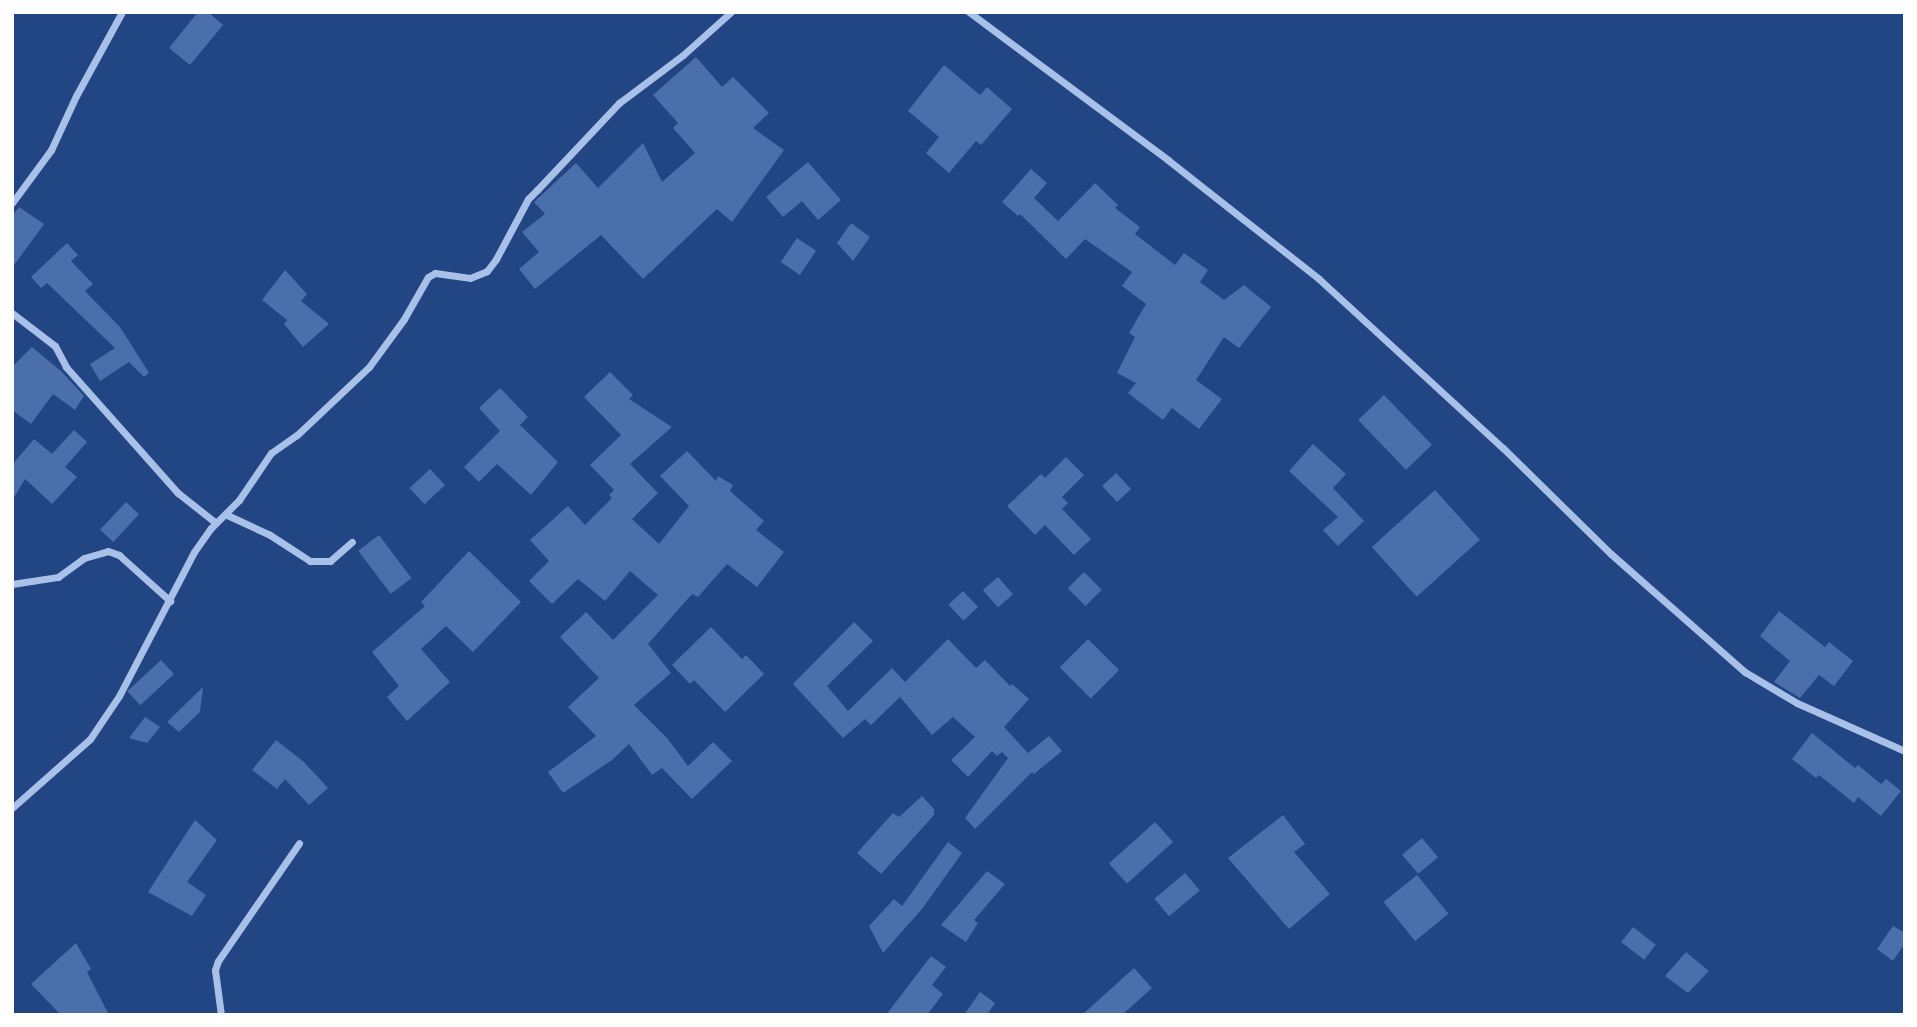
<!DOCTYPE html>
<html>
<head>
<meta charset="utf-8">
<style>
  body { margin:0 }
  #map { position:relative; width:1917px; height:1027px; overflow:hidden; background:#224583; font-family:Inter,sans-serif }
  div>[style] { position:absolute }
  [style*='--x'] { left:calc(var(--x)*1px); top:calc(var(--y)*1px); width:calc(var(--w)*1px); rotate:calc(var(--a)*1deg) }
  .building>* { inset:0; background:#4a6fab; transform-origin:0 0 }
  .street>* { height:7px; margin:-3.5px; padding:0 3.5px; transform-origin:3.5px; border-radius:3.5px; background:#a9c1e8 }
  span { translate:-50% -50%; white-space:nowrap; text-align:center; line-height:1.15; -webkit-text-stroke:6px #224583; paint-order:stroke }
  .frame { position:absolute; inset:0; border:14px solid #fff; pointer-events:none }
</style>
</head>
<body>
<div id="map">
  <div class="building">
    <i style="clip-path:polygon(198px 12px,208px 12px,223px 25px,190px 65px,169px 48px)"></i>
    <i style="clip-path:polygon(696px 57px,722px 87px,733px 77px,769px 113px,753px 128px,784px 150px,732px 222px,717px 209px,643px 279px,601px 235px,535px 289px,519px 269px,539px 252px,522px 232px,545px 214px,534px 202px,576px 163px,598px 188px,643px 143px,662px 182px,695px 153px,673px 128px,678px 123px,653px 95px)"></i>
    <i style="clip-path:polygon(944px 65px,980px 95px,987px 87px,1012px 109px,981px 145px,976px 141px,949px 173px,926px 153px,939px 137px,908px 111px)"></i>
    <i style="clip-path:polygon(808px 162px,841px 200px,818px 220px,802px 201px,783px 217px,766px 197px)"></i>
    <i style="clip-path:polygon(1031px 169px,1047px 183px,1034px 198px,1058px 221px,1095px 183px,1118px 205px,1115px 208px,1140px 227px,1135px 234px,1175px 265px,1184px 253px,1208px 270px,1200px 282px,1224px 300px,1244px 285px,1271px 307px,1239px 348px,1224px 337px,1196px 380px,1222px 399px,1199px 429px,1172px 408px,1163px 420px,1128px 393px,1136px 383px,1117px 373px,1135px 337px,1129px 333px,1146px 304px,1122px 286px,1132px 272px,1085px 239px,1066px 259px,1020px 214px,1018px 216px,1002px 202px)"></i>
    <i style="clip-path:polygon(19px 207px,44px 224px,12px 268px,12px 216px)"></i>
    <i style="clip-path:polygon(851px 223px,870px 237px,853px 261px,837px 243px)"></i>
    <i style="left:797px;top:238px;width:23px;height:29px;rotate:34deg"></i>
    <i style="clip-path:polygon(67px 243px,78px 255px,71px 261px,93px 284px,85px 291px,120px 327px,149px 373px,144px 377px,129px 362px,100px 381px,90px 364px,115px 348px,47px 283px,41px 288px,31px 277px)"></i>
    <i style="clip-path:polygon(285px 270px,307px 294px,301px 301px,329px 324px,303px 347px,284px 324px,287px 320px,262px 300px)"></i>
    <i style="clip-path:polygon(32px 347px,62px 372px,84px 396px,75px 410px,53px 394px,31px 424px,12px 410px,12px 367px)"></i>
    <i style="clip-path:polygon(610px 372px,633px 395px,629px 399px,672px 427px,630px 464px,658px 493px,632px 519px,659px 544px,689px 506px,660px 476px,687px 451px,716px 481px,718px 476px,733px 485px,730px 491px,764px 521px,756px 530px,784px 552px,757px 587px,727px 564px,698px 597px,692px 594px,648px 644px,671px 673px,634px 705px,668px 739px,688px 766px,713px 742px,732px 761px,692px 799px,662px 768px,652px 775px,629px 744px,612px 760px,563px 793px,548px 772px,596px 736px,568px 707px,599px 678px,560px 637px,586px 612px,613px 640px,658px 595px,630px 571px,605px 601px,578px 579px,552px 604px,529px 581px,549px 561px,530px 540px,568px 506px,585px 525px,612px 498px,609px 495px,614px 490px,590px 465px,621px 435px,584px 397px)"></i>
    <i style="clip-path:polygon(500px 388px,528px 417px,520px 425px,558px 462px,531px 495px,497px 464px,479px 482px,464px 467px,500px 431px,479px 408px)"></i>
    <i style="left:1384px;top:395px;width:69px;height:36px;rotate:46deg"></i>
    <i style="clip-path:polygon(74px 430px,87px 442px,65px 467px,77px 477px,52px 504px,25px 479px,12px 501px,12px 465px,34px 439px,52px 454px)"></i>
    <i style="clip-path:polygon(1313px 444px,1346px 474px,1333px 488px,1364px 521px,1338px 546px,1323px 530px,1338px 517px,1289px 471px)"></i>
    <i style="clip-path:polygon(1066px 457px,1084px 475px,1062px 497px,1068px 503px,1062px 509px,1091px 539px,1074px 555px,1045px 525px,1035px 535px,1007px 506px,1041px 474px,1045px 478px)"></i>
    <i style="left:430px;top:469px;width:22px;height:28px;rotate:47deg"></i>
    <i style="left:1116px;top:473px;width:22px;height:19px;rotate:47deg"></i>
    <i style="left:1435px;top:490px;width:67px;height:85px;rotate:48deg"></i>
    <i style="left:126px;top:502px;width:18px;height:38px;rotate:43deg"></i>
    <i style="left:379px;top:535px;width:54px;height:26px;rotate:53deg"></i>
    <i style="clip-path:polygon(469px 551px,521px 602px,473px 652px,446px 626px,421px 649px,450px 682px,407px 721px,387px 697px,399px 686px,372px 652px,425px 606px,421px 602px)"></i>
    <i style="left:1084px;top:572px;width:25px;height:23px;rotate:45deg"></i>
    <i style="left:998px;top:577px;width:23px;height:20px;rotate:49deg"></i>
    <i style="left:963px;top:591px;width:22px;height:20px;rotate:47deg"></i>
    <i style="clip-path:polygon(1779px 611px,1825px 647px,1829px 642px,1853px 661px,1834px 686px,1819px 675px,1800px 698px,1774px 682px,1790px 661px,1760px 636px)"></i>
    <i style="clip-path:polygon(854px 622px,873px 641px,827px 686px,848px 711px,892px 668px,905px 682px,948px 639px,976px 668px,985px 660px,1010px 686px,1012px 684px,1029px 699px,1004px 727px,1028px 753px,1049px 736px,1062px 751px,1034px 774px,1032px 772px,975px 829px,965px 818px,1008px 758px,1002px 752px,997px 756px,992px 751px,968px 777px,951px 760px,975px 737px,953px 717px,932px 735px,900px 697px,871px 725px,865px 719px,843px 738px,793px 684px)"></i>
    <i style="clip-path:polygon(711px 627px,742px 659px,746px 655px,764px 674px,725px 712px,694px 680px,690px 684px,672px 665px)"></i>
    <i style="left:1088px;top:639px;width:44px;height:40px;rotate:45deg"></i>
    <i style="left:161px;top:660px;width:19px;height:46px;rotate:47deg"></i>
    <i style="clip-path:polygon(203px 687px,200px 712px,179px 732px,167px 722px)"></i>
    <i style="clip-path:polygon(145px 717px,160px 727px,147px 743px,129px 738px)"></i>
    <i style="clip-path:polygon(1812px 733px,1855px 768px,1858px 765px,1881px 784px,1886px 779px,1901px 791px,1881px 816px,1858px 797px,1854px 803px,1819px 775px,1816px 778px,1792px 759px)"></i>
    <i style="clip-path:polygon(276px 740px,304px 762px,328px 788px,309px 805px,285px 779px,277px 789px,252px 770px)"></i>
    <i style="clip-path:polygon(922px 796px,934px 809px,934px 815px,881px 874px,857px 853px,893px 813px,899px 817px)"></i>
    <i style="clip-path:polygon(1283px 815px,1305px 844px,1294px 852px,1330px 894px,1289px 929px,1228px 858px)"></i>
    <i style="clip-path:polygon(195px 820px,217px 840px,187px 882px,206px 895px,192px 916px,148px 892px)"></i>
    <i style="left:1155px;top:822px;width:27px;height:62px;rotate:48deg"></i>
    <i style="left:1422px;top:838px;width:25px;height:26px;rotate:50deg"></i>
    <i style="clip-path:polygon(948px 842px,962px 853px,922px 909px,883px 953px,869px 926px,894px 899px,902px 906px)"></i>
    <i style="clip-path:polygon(987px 871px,1005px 884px,974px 920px,978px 923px,966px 942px,941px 925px)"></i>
    <i style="left:1185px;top:873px;width:23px;height:40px;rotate:50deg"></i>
    <i style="left:1417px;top:875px;width:50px;height:43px;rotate:51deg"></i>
    <i style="clip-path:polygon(1893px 926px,1905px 933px,1905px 943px,1893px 961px,1877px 949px)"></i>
    <i style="left:1633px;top:927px;width:29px;height:19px;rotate:38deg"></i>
    <i style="clip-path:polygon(76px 943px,91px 969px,87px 972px,109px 1015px,61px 1015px,31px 984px)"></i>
    <i style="clip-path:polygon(1686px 952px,1709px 971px,1688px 993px,1665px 976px)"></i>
    <i style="clip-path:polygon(931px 956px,946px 967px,932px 985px,943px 994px,927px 1015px,886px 1015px)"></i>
    <i style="clip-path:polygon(1134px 968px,1152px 988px,1122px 1015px,1082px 1015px)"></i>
    <i style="clip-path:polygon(980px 992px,995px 1003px,987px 1015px,964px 1015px)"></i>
  </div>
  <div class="street">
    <i style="--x:969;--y:12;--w:248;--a:36.6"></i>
    <i style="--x:1168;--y:160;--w:192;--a:38.2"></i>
    <i style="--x:1319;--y:279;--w:250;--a:42.6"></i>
    <i style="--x:1503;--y:448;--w:151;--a:44.5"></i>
    <i style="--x:1611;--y:554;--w:179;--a:41.4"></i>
    <i style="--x:1745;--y:672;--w:61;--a:30.8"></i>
    <i style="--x:1797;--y:703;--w:118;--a:24"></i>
    <i style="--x:12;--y:203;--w:66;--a:-53.7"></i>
    <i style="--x:51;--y:150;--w:60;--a:-65.2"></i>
    <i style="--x:76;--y:96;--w:96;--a:-61.3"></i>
    <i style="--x:12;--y:313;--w:54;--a:37.5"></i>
    <i style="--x:55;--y:346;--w:24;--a:62"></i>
    <i style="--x:66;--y:367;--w:169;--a:48.4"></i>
    <i style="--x:178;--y:493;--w:48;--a:38.3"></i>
    <i style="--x:227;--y:515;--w:47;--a:24.9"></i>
    <i style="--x:270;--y:535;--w:48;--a:33"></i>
    <i style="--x:310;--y:561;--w:20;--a:0"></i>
    <i style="--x:330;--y:561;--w:29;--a:-41"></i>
    <i style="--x:12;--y:584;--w:47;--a:-8.7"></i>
    <i style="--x:58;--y:577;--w:32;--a:-36"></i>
    <i style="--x:84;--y:558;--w:25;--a:-16"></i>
    <i style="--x:108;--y:551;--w:12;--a:20"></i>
    <i style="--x:119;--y:555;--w:69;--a:42"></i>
    <i style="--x:12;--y:808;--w:104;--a:-41.5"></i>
    <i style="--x:90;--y:739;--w:52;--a:-56"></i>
    <i style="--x:119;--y:696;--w:162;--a:-62.5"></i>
    <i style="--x:194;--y:552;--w:29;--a:-55"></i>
    <i style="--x:211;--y:528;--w:40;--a:-45"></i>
    <i style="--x:239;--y:500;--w:57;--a:-55.8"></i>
    <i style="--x:271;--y:453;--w:32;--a:-35"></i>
    <i style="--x:297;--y:435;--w:99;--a:-43.4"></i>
    <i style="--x:369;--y:367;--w:59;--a:-53.9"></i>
    <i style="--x:404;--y:319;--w:48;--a:-60.3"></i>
    <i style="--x:428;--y:277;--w:8;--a:-30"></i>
    <i style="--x:435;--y:273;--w:35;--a:8"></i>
    <i style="--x:470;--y:278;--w:18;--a:-22"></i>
    <i style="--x:487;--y:271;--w:15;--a:-53"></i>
    <i style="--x:496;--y:259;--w:68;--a:-61.9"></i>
    <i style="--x:528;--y:199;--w:13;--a:-45"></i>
    <i style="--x:537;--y:190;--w:120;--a:-46.7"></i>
    <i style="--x:619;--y:103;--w:80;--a:-36.9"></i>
    <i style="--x:683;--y:55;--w:64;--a:-41.9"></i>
    <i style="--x:221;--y:1015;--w:45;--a:-97.6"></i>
    <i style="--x:215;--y:970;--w:9;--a:-72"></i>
    <i style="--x:218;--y:961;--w:143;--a:-55.5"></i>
  </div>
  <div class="frame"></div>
</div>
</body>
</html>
